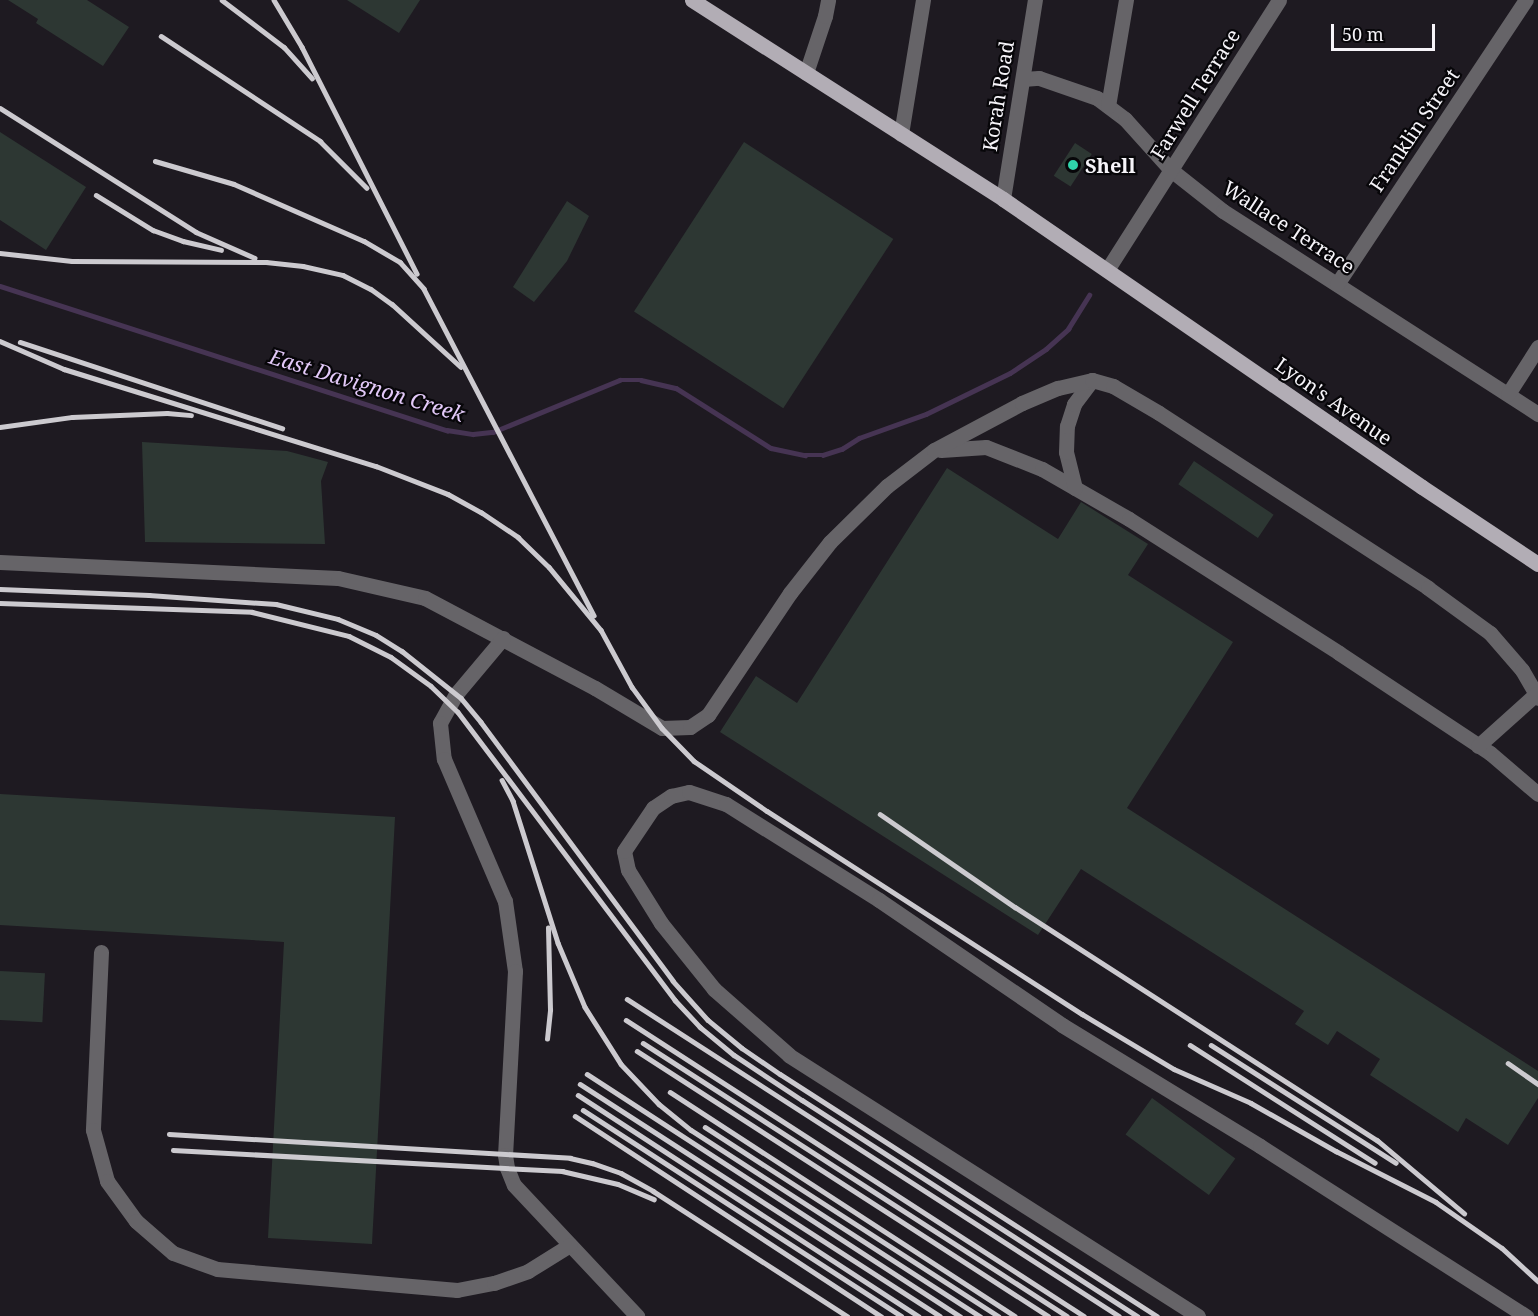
<!DOCTYPE html>
<html>
<head>
<meta charset="utf-8">
<style>
  body { margin:0 }
  #map { position:relative; width:1538px; height:1316px; overflow:hidden; background:#1e1a21; font-family:"Noto Serif",serif }
  div>[style] { position:absolute }
  [style*='--x'] { left:calc(var(--x)*1px); top:calc(var(--y)*1px); width:calc(var(--w)*1px); rotate:calc(var(--a)*1deg) }
  .stream>* { height:4.5px; margin:-2.25px; padding:0 2.25px; transform-origin:2.25px; border-radius:2.25px; background:#463453 }
  .building>* { inset:0; background:#2d3733; transform-origin:0 0 }
  .minor>* { height:15px; margin:-7.5px; padding:0 7.5px; transform-origin:7.5px; border-radius:7.5px; background:#666468 }
  .major>* { height:15px; margin:-7.5px; padding:0 7.5px; transform-origin:7.5px; border-radius:7.5px; background:#b2adb5 }
  .rail>* { height:4.5px; margin:-2.25px; padding:0 2.25px; transform-origin:2.25px; border-radius:2.25px; background:#cccacf }
  .dots>* { width:16px; height:16px; translate:-50% -50%; box-sizing:border-box; border:3px solid #070609; border-radius:50% }
  span { translate:-50% -50%; white-space:nowrap; text-align:center; line-height:1.15; -webkit-text-stroke:4.5px #070609; paint-order:stroke }
  .street-label { font-size:20px; color:#f6f4f9 }
  .poi-label { font-size:20px; color:#f6f4f9; font-weight:700 }
  .left { translate:0 -50%; text-align:left }
  .water-label { font-size:21px; color:#e3c9f9; font-style:italic }
  .scale { position:absolute; left:1331px; top:24px; width:104px; height:27px; box-sizing:border-box; border:3px solid #f6f4f9; border-top:0; padding-left:8px; font-size:18px; line-height:21px; white-space:nowrap; color:#f6f4f9; -webkit-text-stroke:4px #070609; paint-order:stroke }
</style>
</head>
<body>
<div id="map">
  <div class="stream">
    <i style="--x:0;--y:286;--w:470;--a:17.9"></i>
    <i style="--x:447;--y:430;--w:26;--a:9"></i>
    <i style="--x:473;--y:434;--w:20;--a:-6"></i>
    <i style="--x:493;--y:432;--w:137;--a:-22.3"></i>
    <i style="--x:620;--y:380;--w:21;--a:0"></i>
    <i style="--x:641;--y:380;--w:36;--a:13"></i>
    <i style="--x:676;--y:388;--w:112;--a:32.3"></i>
    <i style="--x:771;--y:448;--w:35;--a:12"></i>
    <i style="--x:805;--y:455;--w:18;--a:0"></i>
    <i style="--x:823;--y:455;--w:20;--a:-18"></i>
    <i style="--x:842;--y:449;--w:20;--a:-33"></i>
    <i style="--x:859;--y:438;--w:71;--a:-19.7"></i>
    <i style="--x:926;--y:414;--w:93;--a:-26"></i>
    <i style="--x:1010;--y:373;--w:43;--a:-33.7"></i>
    <i style="--x:1046;--y:349;--w:30;--a:-42"></i>
    <i style="--x:1068;--y:329;--w:40;--a:-58"></i>
  </div>
  <div class="building">
    <i style="clip-path:polygon(8px 0,87px 0,129px 27px,103px 66px,36px 23px,38px 19px)"></i>
    <i style="clip-path:polygon(347px 0,420px 0,399px 33px)"></i>
    <i style="clip-path:polygon(0 132px,86px 187px,46px 250px,0 220px)"></i>
    <i style="left:744px;top:142px;width:178px;height:202px;rotate:33deg"></i>
    <i style="left:1075px;top:143px;width:20px;height:39px;rotate:33deg"></i>
    <i style="clip-path:polygon(567px 201px,589px 216px,567px 261px,534px 302px,513px 287px)"></i>
    <i style="clip-path:polygon(142px 442px,287px 451px,328px 462px,321px 481px,325px 544px,145px 542px)"></i>
    <i style="left:1194px;top:461px;width:96px;height:28px;rotate:34deg"></i>
    <i style="clip-path:polygon(947px 468px,1058px 539px,1081px 502px,1148px 544px,1128px 575px,1233px 642px,1127px 808px,1538px 1071px,1538px 1098px,1508px 1145px,1466px 1118px,1458px 1132px,1370px 1075px,1380px 1059px,1337px 1031px,1328px 1045px,1295px 1024px,1304px 1011px,1081px 869px,1038px 935px,720px 732px,756px 676px,797px 703px)"></i>
    <i style="clip-path:polygon(0 794px,395px 817px,372px 1244px,268px 1238px,284px 942px,0 925px)"></i>
    <i style="left:0;top:971px;width:45px;height:49px;rotate:3deg"></i>
    <i style="left:1152px;top:1098px;width:103px;height:45px;rotate:36deg"></i>
  </div>
  <div class="minor">
    <i style="--x:806;--y:73;--w:60;--a:-71.6"></i>
    <i style="--x:825;--y:16;--w:16;--a:-79"></i>
    <i style="--x:1023;--y:79;--w:16;--a:-4"></i>
    <i style="--x:1039;--y:78;--w:61;--a:19"></i>
    <i style="--x:1097;--y:98;--w:35;--a:37"></i>
    <i style="--x:1125;--y:119;--w:69;--a:48"></i>
    <i style="--x:1171;--y:170;--w:66;--a:38.3"></i>
    <i style="--x:1223;--y:211;--w:375;--a:32.8"></i>
    <i style="--x:1108;--y:106;--w:108;--a:-80.4"></i>
    <i style="--x:901;--y:134;--w:136;--a:-80.7"></i>
    <i style="--x:1003;--y:199;--w:202;--a:-80.9"></i>
    <i style="--x:1107;--y:270;--w:320;--a:-57.5"></i>
    <i style="--x:1337;--y:284;--w:341;--a:-56.4"></i>
    <i style="--x:1508;--y:394;--w:56;--a:-57.4"></i>
    <i style="--x:941;--y:450;--w:45;--a:-3.8"></i>
    <i style="--x:986;--y:447;--w:60;--a:21.4"></i>
    <i style="--x:1042;--y:469;--w:100;--a:29.9"></i>
    <i style="--x:1129;--y:519;--w:249;--a:32.5"></i>
    <i style="--x:1339;--y:653;--w:181;--a:33.5"></i>
    <i style="--x:1490;--y:753;--w:63;--a:40.5"></i>
    <i style="--x:1075;--y:488;--w:37;--a:-104"></i>
    <i style="--x:1066;--y:452;--w:26;--a:-88"></i>
    <i style="--x:1067;--y:426;--w:23;--a:-72"></i>
    <i style="--x:1074;--y:404;--w:30;--a:-53"></i>
    <i style="--x:0;--y:562;--w:338;--a:2.7"></i>
    <i style="--x:338;--y:578;--w:89;--a:12.9"></i>
    <i style="--x:425;--y:598;--w:192;--a:27.9"></i>
    <i style="--x:595;--y:688;--w:78;--a:30.8"></i>
    <i style="--x:662;--y:728;--w:28;--a:-2"></i>
    <i style="--x:690;--y:727;--w:22;--a:-34"></i>
    <i style="--x:708;--y:715;--w:147;--a:-56.1"></i>
    <i style="--x:790;--y:593;--w:65;--a:-51.9"></i>
    <i style="--x:830;--y:542;--w:80;--a:-44.5"></i>
    <i style="--x:887;--y:486;--w:59;--a:-37.5"></i>
    <i style="--x:934;--y:450;--w:100;--a:-28.1"></i>
    <i style="--x:1022;--y:403;--w:39;--a:-23"></i>
    <i style="--x:1058;--y:388;--w:35;--a:-13"></i>
    <i style="--x:1092;--y:380;--w:22;--a:16"></i>
    <i style="--x:1113;--y:386;--w:53;--a:30.4"></i>
    <i style="--x:1159;--y:413;--w:321;--a:33"></i>
    <i style="--x:1428;--y:588;--w:77;--a:36"></i>
    <i style="--x:1490;--y:633;--w:49;--a:49.1"></i>
    <i style="--x:1522;--y:670;--w:32;--a:60"></i>
    <i style="--x:503;--y:638;--w:73;--a:130"></i>
    <i style="--x:456;--y:694;--w:33;--a:119"></i>
    <i style="--x:440;--y:723;--w:36;--a:84"></i>
    <i style="--x:444;--y:759;--w:155;--a:66.8"></i>
    <i style="--x:505;--y:901;--w:71;--a:81.9"></i>
    <i style="--x:515;--y:971;--w:184;--a:93.1"></i>
    <i style="--x:505;--y:1155;--w:13;--a:81"></i>
    <i style="--x:507;--y:1168;--w:18;--a:68"></i>
    <i style="--x:514;--y:1185;--w:180;--a:46.8"></i>
    <i style="--x:1478;--y:746;--w:78;--a:-41.9"></i>
    <i style="--x:101;--y:952;--w:178;--a:92.6"></i>
    <i style="--x:93;--y:1130;--w:53;--a:74.6"></i>
    <i style="--x:107;--y:1181;--w:49;--a:54.1"></i>
    <i style="--x:136;--y:1221;--w:49;--a:40.9"></i>
    <i style="--x:173;--y:1253;--w:47;--a:20"></i>
    <i style="--x:217;--y:1269;--w:241;--a:5"></i>
    <i style="--x:457;--y:1290;--w:38;--a:-11"></i>
    <i style="--x:494;--y:1283;--w:36;--a:-19"></i>
    <i style="--x:528;--y:1271;--w:49;--a:-31.8"></i>
    <i style="--x:1198;--y:1316;--w:485;--a:-147.5"></i>
    <i style="--x:789;--y:1055;--w:100;--a:-138.7"></i>
    <i style="--x:714;--y:989;--w:85;--a:-128.8"></i>
    <i style="--x:661;--y:923;--w:62;--a:-121.9"></i>
    <i style="--x:628;--y:870;--w:19;--a:-102"></i>
    <i style="--x:624;--y:851;--w:52;--a:-56"></i>
    <i style="--x:653;--y:808;--w:22;--a:-34"></i>
    <i style="--x:671;--y:796;--w:18;--a:-13"></i>
    <i style="--x:689;--y:792;--w:39;--a:18"></i>
    <i style="--x:726;--y:804;--w:181;--a:32.1"></i>
    <i style="--x:879;--y:900;--w:222;--a:34.3"></i>
    <i style="--x:1062;--y:1025;--w:232;--a:31.4"></i>
    <i style="--x:1260;--y:1146;--w:316;--a:32.6"></i>
  </div>
  <div class="major">
    <i style="--x:692;--y:0;--w:369;--a:32.6"></i>
    <i style="--x:1003;--y:199;--w:508;--a:34.5"></i>
    <i style="--x:1422;--y:487;--w:139;--a:33.6"></i>
  </div>
  <div class="rail">
    <i style="--x:222;--y:0;--w:78;--a:37.2"></i>
    <i style="--x:284;--y:47;--w:42;--a:47.9"></i>
    <i style="--x:274;--y:0;--w:55;--a:59.2"></i>
    <i style="--x:302;--y:47;--w:254;--a:63.1"></i>
    <i style="--x:161;--y:36;--w:191;--a:33.4"></i>
    <i style="--x:320;--y:141;--w:66;--a:45"></i>
    <i style="--x:0;--y:108;--w:232;--a:32.3"></i>
    <i style="--x:196;--y:232;--w:64;--a:23.8"></i>
    <i style="--x:155;--y:161;--w:82;--a:16.2"></i>
    <i style="--x:234;--y:184;--w:142;--a:23.7"></i>
    <i style="--x:364;--y:241;--w:42;--a:30.3"></i>
    <i style="--x:400;--y:262;--w:36;--a:48"></i>
    <i style="--x:424;--y:289;--w:368;--a:62.5"></i>
    <i style="--x:96;--y:195;--w:67;--a:31.6"></i>
    <i style="--x:153;--y:230;--w:32;--a:20"></i>
    <i style="--x:183;--y:241;--w:39;--a:13"></i>
    <i style="--x:0;--y:253;--w:72;--a:6.3"></i>
    <i style="--x:72;--y:261;--w:194;--a:0.3"></i>
    <i style="--x:266;--y:262;--w:37;--a:6"></i>
    <i style="--x:303;--y:266;--w:41;--a:12.7"></i>
    <i style="--x:343;--y:275;--w:31;--a:27"></i>
    <i style="--x:371;--y:289;--w:26;--a:36"></i>
    <i style="--x:392;--y:304;--w:93;--a:42.4"></i>
    <i style="--x:0;--y:341;--w:70;--a:23.6"></i>
    <i style="--x:64;--y:369;--w:327;--a:17.3"></i>
    <i style="--x:376;--y:466;--w:77;--a:21.3"></i>
    <i style="--x:448;--y:494;--w:38;--a:29"></i>
    <i style="--x:481;--y:512;--w:45;--a:34"></i>
    <i style="--x:518;--y:537;--w:43;--a:44.1"></i>
    <i style="--x:549;--y:567;--w:82;--a:50.5"></i>
    <i style="--x:601;--y:630;--w:65;--a:61.5"></i>
    <i style="--x:632;--y:687;--w:51;--a:53.8"></i>
    <i style="--x:662;--y:728;--w:46;--a:45.9"></i>
    <i style="--x:694;--y:761;--w:88;--a:34.4"></i>
    <i style="--x:767;--y:811;--w:375;--a:32.8"></i>
    <i style="--x:1082;--y:1014;--w:107;--a:30.9"></i>
    <i style="--x:1174;--y:1069;--w:84;--a:23.8"></i>
    <i style="--x:1251;--y:1103;--w:98;--a:29.5"></i>
    <i style="--x:1336;--y:1151;--w:112;--a:27"></i>
    <i style="--x:1436;--y:1202;--w:80;--a:34.9"></i>
    <i style="--x:1502;--y:1248;--w:49;--a:42.5"></i>
    <i style="--x:20;--y:342;--w:276;--a:18.2"></i>
    <i style="--x:0;--y:427;--w:73;--a:-7.9"></i>
    <i style="--x:72;--y:417;--w:95;--a:-2.4"></i>
    <i style="--x:167;--y:413;--w:24;--a:5"></i>
    <i style="--x:0;--y:589;--w:149;--a:2.3"></i>
    <i style="--x:149;--y:595;--w:127;--a:4.1"></i>
    <i style="--x:276;--y:604;--w:64;--a:13.6"></i>
    <i style="--x:338;--y:619;--w:41;--a:22.8"></i>
    <i style="--x:376;--y:635;--w:31;--a:32"></i>
    <i style="--x:402;--y:651;--w:75;--a:38.5"></i>
    <i style="--x:461;--y:698;--w:31;--a:50"></i>
    <i style="--x:481;--y:722;--w:322;--a:53.4"></i>
    <i style="--x:673;--y:981;--w:52;--a:48.1"></i>
    <i style="--x:708;--y:1020;--w:44;--a:39.5"></i>
    <i style="--x:742;--y:1048;--w:46;--a:34.4"></i>
    <i style="--x:780;--y:1074;--w:448;--a:32.7"></i>
    <i style="--x:0;--y:603;--w:252;--a:2"></i>
    <i style="--x:252;--y:612;--w:100;--a:13.9"></i>
    <i style="--x:349;--y:636;--w:47;--a:26.6"></i>
    <i style="--x:391;--y:657;--w:49;--a:35.9"></i>
    <i style="--x:431;--y:686;--w:37;--a:44"></i>
    <i style="--x:458;--y:712;--w:361;--a:53"></i>
    <i style="--x:675;--y:1000;--w:37;--a:47"></i>
    <i style="--x:700;--y:1027;--w:44;--a:39.5"></i>
    <i style="--x:734;--y:1055;--w:82;--a:33.5"></i>
    <i style="--x:802;--y:1100;--w:399;--a:32.8"></i>
    <i style="--x:502;--y:780;--w:24;--a:62"></i>
    <i style="--x:513;--y:801;--w:149;--a:72.4"></i>
    <i style="--x:558;--y:943;--w:69;--a:67.1"></i>
    <i style="--x:585;--y:1007;--w:67;--a:57.7"></i>
    <i style="--x:621;--y:1064;--w:55;--a:46.5"></i>
    <i style="--x:659;--y:1104;--w:41;--a:39.1"></i>
    <i style="--x:691;--y:1130;--w:344;--a:32.8"></i>
    <i style="--x:880;--y:814;--w:164;--a:34.6"></i>
    <i style="--x:1015;--y:907;--w:431;--a:32.8"></i>
    <i style="--x:1377;--y:1140;--w:114;--a:40"></i>
    <i style="--x:627;--y:999;--w:585;--a:32.79"></i>
    <i style="--x:626;--y:1020;--w:545;--a:32.87"></i>
    <i style="--x:547;--y:1039;--w:29;--a:-84"></i>
    <i style="--x:550;--y:1010;--w:82;--a:-91.4"></i>
    <i style="--x:643;--y:1043;--w:504;--a:32.78"></i>
    <i style="--x:1190;--y:1045;--w:219;--a:32.5"></i>
    <i style="--x:1211;--y:1045;--w:219;--a:32.5"></i>
    <i style="--x:637;--y:1051;--w:489;--a:32.8"></i>
    <i style="--x:1508;--y:1063;--w:37;--a:35"></i>
    <i style="--x:587;--y:1074;--w:445;--a:33"></i>
    <i style="--x:580;--y:1084;--w:428;--a:32.8"></i>
    <i style="--x:670;--y:1092;--w:411;--a:33"></i>
    <i style="--x:578;--y:1095;--w:406;--a:33"></i>
    <i style="--x:583;--y:1110;--w:379;--a:32.9"></i>
    <i style="--x:575;--y:1116;--w:366;--a:33.2"></i>
    <i style="--x:705;--y:1127;--w:349;--a:32.8"></i>
    <i style="--x:169;--y:1134;--w:402;--a:3.4"></i>
    <i style="--x:570;--y:1158;--w:23;--a:13"></i>
    <i style="--x:592;--y:1163;--w:31;--a:19"></i>
    <i style="--x:621;--y:1173;--w:37;--a:29"></i>
    <i style="--x:653;--y:1191;--w:231;--a:32.8"></i>
    <i style="--x:173;--y:1150;--w:390;--a:3.1"></i>
    <i style="--x:562;--y:1171;--w:57;--a:13.1"></i>
    <i style="--x:618;--y:1184;--w:39;--a:23"></i>
  </div>
  <div class="dots">
    <i style="left:1073px;top:165px;background:#2fd4aa"></i>
  </div>
  <div class="street-label">
    <span style="left:1195px;top:94px;rotate:-58deg">Farwell Terrace</span>
    <span style="left:998px;top:96px;rotate:-81deg">Korah Road</span>
    <span style="left:1414px;top:130px;rotate:-56deg">Franklin Street</span>
    <span style="left:1289px;top:227px;rotate:33deg">Wallace Terrace</span>
    <span style="left:1334px;top:401px;rotate:35deg">Lyon's Avenue</span>
  </div>
  <div class="poi-label">
    <span class="left" style="left:1085px;top:165px">Shell</span>
  </div>
  <div class="water-label">
    <span style="left:367px;top:385px;rotate:17deg">East Davignon Creek</span>
  </div>
  <div class="scale">50 m</div>
</div>
</body>
</html>
